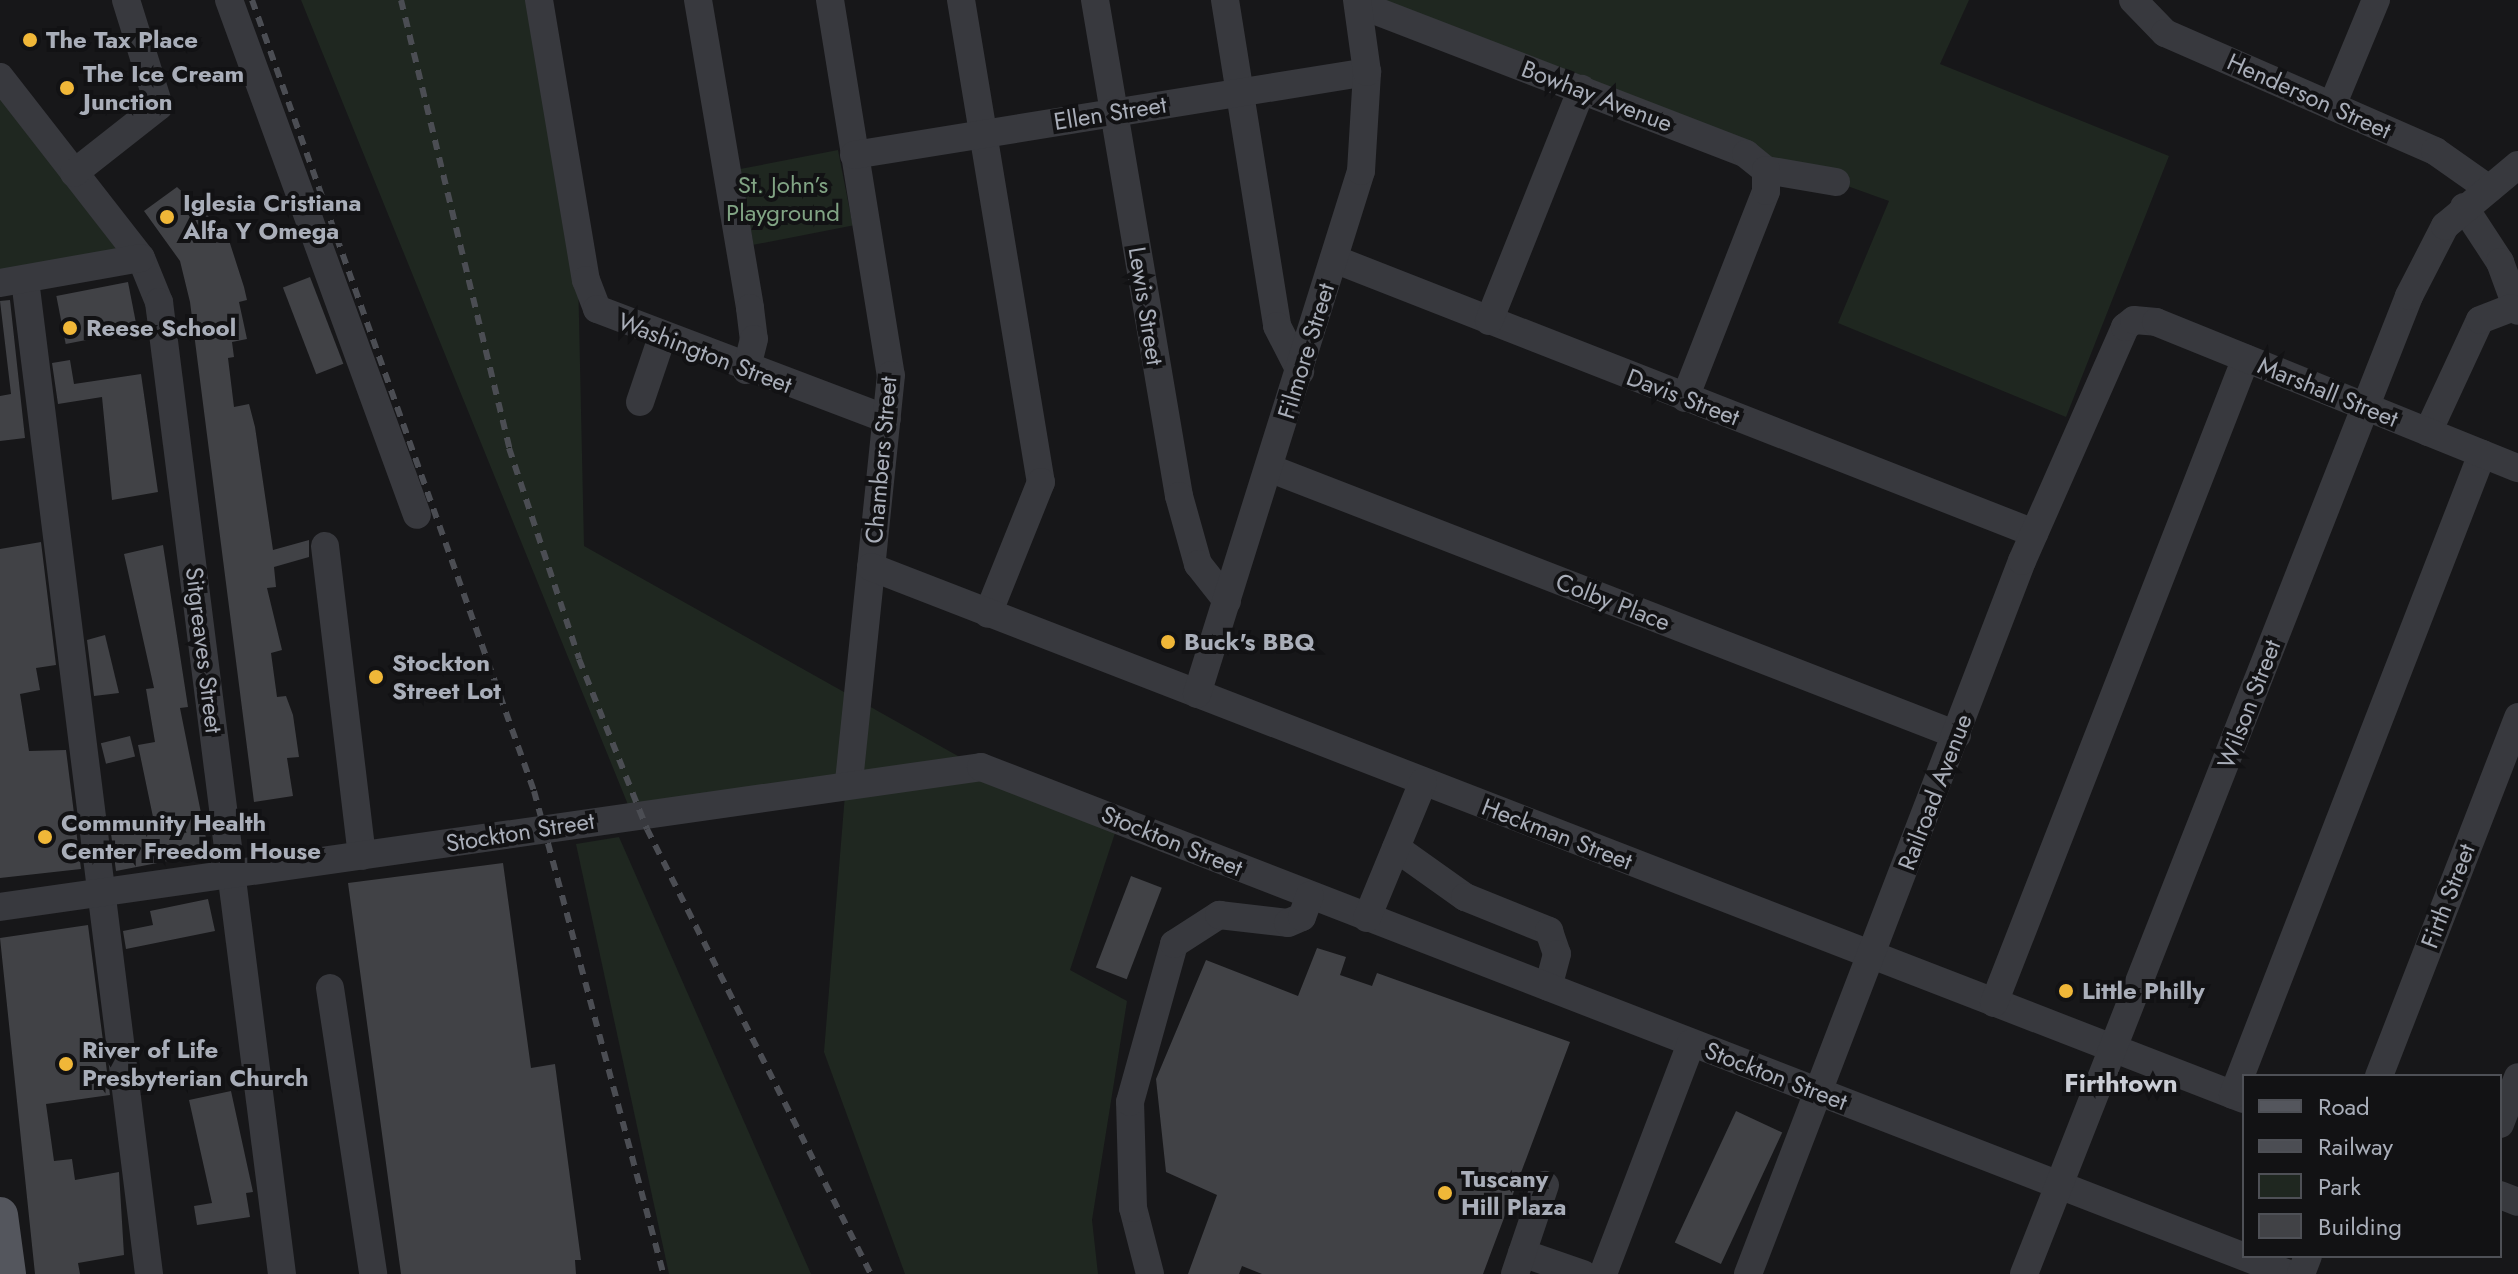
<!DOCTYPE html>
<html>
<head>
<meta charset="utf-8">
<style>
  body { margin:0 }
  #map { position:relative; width:2518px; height:1274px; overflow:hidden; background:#171719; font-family:Jost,sans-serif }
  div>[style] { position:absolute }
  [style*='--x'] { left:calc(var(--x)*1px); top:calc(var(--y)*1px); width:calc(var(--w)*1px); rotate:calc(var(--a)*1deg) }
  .green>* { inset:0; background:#1f2720; transform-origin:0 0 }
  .building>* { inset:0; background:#414246; transform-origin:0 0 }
  .minor>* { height:28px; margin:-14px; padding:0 14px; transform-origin:14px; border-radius:14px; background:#38393e }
  .major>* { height:36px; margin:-18px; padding:0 18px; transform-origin:18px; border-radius:18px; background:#54565d }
  .rail>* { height:6px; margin-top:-3px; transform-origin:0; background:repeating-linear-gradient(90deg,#4b4d53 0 10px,transparent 0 18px) }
  .dots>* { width:22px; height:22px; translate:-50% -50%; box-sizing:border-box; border:4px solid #121214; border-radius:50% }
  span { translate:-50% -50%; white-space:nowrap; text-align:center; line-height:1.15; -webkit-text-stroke:8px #121214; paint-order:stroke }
  .poi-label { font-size:24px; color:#a9aeb9; font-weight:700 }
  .left { translate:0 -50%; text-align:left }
  .street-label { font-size:24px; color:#a9aeb9 }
  .park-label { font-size:24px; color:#81a484 }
  .neighbourhood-label { font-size:26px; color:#cacdd5; font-weight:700 }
  .legend { position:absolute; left:2242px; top:1074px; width:260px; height:184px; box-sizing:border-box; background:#121214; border:2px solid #4e5056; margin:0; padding:10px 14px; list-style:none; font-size:24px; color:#a9aeb9 }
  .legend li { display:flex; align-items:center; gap:16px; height:40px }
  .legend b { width:40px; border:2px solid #4e5056 }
</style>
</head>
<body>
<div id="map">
  <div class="green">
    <i style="clip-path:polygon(301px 0,533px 0,578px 274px,584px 546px,965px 760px,1116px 830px,1070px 970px,1127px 1001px,1092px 1220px,1098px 1274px,905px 1274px,824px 1052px,846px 782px,633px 817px)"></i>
    <i style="clip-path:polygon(1363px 0,1969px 0,1940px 64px,2169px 156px,2066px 417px,1838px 323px,1889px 201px,1365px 12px)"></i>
    <i style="clip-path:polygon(0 87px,141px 258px,0 280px)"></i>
    <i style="left:838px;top:150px;width:77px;height:101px;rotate:79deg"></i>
    <i style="clip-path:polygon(619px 837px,811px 1274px,669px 1274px,576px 844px)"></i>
  </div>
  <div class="building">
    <i style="clip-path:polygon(177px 187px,227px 234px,244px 287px,247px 300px,239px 302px,247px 339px,232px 342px,234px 357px,228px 358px,234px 407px,249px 404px,255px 427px,273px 550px,309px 540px,309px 557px,274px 567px,276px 587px,267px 588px,282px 650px,271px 653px,277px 697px,286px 696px,293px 715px,299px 757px,287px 758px,293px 796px,254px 802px,190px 302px,180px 261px,144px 211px)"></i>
    <i style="left:310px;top:277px;width:93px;height:29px;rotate:69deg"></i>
    <i style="left:128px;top:282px;width:49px;height:73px;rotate:79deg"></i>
    <i style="clip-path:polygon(10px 300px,25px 438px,0 441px,0 396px,11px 394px,0 301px)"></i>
    <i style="clip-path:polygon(70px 360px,74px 384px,141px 374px,158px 492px,112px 500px,102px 397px,58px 404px,52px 363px)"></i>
    <i style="clip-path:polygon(41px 542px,56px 665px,36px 668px,40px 690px,20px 694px,29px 751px,66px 750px,81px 869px,0 878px,0 549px)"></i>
    <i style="clip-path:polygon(163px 545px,188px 707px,180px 708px,209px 853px,116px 871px,110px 826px,153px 817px,138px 745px,155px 742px,146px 689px,154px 688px,124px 554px)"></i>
    <i style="clip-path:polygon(105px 635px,119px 693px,94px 696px,87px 640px)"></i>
    <i style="left:130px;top:736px;width:21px;height:30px;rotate:76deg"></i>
    <i style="clip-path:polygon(503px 863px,531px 1068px,555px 1064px,581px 1260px,575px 1260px,576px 1274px,401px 1274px,348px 883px)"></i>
    <i style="left:1131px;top:876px;width:33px;height:98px;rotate:21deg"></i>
    <i style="clip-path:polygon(208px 899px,215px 931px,126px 949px,123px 931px,153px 925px,150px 911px)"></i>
    <i style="clip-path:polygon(88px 925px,110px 1095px,46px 1104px,54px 1161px,72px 1159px,75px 1180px,119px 1172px,124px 1255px,78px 1263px,80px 1274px,35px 1274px,0 938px)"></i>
    <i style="clip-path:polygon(1317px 948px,1346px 957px,1340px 975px,1372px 986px,1377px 973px,1570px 1042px,1483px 1274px,1262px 1274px,1242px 1266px,1239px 1274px,1188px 1274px,1217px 1195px,1166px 1172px,1156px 1079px,1206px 960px,1298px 996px)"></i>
    <i style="clip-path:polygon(231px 1091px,253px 1192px,246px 1193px,250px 1217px,197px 1225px,194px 1206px,212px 1203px,189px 1100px)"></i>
    <i style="left:1736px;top:1111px;width:51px;height:145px;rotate:25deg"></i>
  </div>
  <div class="minor">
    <i style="--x:229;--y:0;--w:548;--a:69.95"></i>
    <i style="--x:539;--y:0;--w:284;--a:80.5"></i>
    <i style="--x:586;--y:280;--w:31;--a:69"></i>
    <i style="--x:597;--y:309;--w:310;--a:20.8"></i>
    <i style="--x:698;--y:0;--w:312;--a:80.4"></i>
    <i style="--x:750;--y:308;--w:31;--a:83"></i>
    <i style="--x:754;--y:339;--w:32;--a:104"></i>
    <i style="--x:830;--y:0;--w:380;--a:80.8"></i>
    <i style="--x:891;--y:375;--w:407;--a:95.9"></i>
    <i style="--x:961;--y:0;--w:489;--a:80.6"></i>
    <i style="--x:1041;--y:482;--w:142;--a:111.9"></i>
    <i style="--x:1095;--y:0;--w:503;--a:80.39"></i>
    <i style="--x:1179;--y:496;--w:71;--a:74.4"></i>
    <i style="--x:1198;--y:564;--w:47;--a:51.9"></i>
    <i style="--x:1225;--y:0;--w:330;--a:80.9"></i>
    <i style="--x:1277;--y:326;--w:51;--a:62.9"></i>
    <i style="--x:2133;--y:0;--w:46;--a:45.9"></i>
    <i style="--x:2165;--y:33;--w:295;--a:23.6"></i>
    <i style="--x:2435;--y:151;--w:66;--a:35.1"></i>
    <i style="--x:1358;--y:4;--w:416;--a:21.1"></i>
    <i style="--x:1746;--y:154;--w:26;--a:39"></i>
    <i style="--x:1766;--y:170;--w:71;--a:9.7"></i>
    <i style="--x:0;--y:77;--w:229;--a:52.1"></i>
    <i style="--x:141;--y:258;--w:48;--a:67.8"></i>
    <i style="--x:159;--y:302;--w:980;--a:82.79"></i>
    <i style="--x:2332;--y:106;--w:115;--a:-67.5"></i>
    <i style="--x:854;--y:155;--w:520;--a:-9.19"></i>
    <i style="--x:74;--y:173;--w:108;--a:-38.2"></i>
    <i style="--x:159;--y:106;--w:111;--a:-107.3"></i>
    <i style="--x:2464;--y:207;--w:66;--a:56.8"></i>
    <i style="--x:2500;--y:262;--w:52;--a:69.8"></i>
    <i style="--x:1334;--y:259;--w:752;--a:21.38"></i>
    <i style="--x:25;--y:280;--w:1002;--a:82.89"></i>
    <i style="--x:0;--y:283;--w:143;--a:-10.1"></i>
    <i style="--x:1489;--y:321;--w:250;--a:-68.2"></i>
    <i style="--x:1685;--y:398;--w:222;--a:-68.6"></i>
    <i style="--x:1766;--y:191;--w:21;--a:-90"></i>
    <i style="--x:640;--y:402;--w:69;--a:-71.3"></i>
    <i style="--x:2428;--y:432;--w:123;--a:-65.1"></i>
    <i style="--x:2480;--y:320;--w:33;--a:-21"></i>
    <i style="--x:1269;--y:468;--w:738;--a:21.21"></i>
    <i style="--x:325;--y:546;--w:312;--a:83.2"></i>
    <i style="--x:871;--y:567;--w:1472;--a:21.18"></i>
    <i style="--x:1197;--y:694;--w:548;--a:-72.59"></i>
    <i style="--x:1361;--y:171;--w:99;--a:-86.5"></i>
    <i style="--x:1367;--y:72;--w:73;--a:-97.9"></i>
    <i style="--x:1396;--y:848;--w:85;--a:35.4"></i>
    <i style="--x:1465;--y:897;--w:91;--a:22"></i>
    <i style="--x:1549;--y:931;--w:24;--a:71"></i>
    <i style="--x:1557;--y:954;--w:34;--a:105"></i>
    <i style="--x:0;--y:907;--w:991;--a:-8.12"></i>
    <i style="--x:981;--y:767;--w:1403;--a:21.19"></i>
    <i style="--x:1367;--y:918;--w:147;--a:-67.6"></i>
    <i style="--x:330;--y:988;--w:289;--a:81.4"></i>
    <i style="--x:1994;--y:1003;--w:692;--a:-68.66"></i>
    <i style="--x:2379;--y:1076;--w:385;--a:-68.8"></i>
    <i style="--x:2233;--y:1095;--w:688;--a:-68.77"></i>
    <i style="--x:2500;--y:1124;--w:50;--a:-69"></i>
    <i style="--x:2500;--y:1195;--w:19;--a:21"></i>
    <i style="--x:1522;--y:1253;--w:65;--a:19"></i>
    <i style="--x:1150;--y:1274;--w:68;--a:-104.4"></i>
    <i style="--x:1133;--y:1208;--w:106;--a:-91.6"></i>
    <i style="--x:1130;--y:1102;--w:164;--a:-74.4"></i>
    <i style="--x:1174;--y:944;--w:54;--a:-32.8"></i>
    <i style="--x:1219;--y:915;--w:69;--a:6.6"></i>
    <i style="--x:1288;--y:923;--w:15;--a:-23"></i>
    <i style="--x:1302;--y:917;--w:23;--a:-70"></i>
    <i style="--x:1515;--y:1274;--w:94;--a:-71.4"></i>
    <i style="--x:1603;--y:1274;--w:247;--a:-69.1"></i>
    <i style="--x:1748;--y:1274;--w:764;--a:-68.98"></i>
    <i style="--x:2022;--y:561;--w:256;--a:-66.2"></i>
    <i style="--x:2125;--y:327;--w:11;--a:-38"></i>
    <i style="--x:2134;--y:320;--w:22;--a:5"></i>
    <i style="--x:2156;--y:322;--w:390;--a:22"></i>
    <i style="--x:2024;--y:1274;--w:1051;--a:-68.51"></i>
    <i style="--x:2409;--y:296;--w:79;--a:-62.8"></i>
    <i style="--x:2445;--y:226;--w:95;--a:-39.9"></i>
    <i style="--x:2301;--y:1274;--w:19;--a:-69"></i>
  </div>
  <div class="major">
    <i style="--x:0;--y:1215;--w:60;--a:82.3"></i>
  </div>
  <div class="rail">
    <i style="--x:252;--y:0;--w:840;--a:70.38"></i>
    <i style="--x:534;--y:791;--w:500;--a:75"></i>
    <i style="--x:401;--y:0;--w:461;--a:76.4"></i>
    <i style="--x:509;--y:448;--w:222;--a:71.6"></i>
    <i style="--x:579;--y:659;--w:183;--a:68.2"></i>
    <i style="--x:647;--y:829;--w:498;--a:63.3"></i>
  </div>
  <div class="dots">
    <i style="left:30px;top:40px;background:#f0b738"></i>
    <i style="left:67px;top:88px;background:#f0b738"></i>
    <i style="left:167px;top:217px;background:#f0b738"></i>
    <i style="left:70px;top:328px;background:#f0b738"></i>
    <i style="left:1168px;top:642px;background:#f0b738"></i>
    <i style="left:376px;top:677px;background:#f0b738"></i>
    <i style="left:45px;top:837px;background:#f0b738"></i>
    <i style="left:2066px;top:991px;background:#f0b738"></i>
    <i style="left:66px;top:1064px;background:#f0b738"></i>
    <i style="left:1445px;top:1193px;background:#f0b738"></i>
  </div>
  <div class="poi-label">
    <span class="left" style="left:46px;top:40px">The Tax Place</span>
    <span class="left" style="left:83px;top:88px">The Ice Cream<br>Junction</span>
    <span class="left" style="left:183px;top:217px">Iglesia Cristiana<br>Alfa Y Omega</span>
    <span class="left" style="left:86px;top:328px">Reese School</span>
    <span class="left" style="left:1184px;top:642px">Buck's BBQ</span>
    <span class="left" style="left:392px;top:677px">Stockton<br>Street Lot</span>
    <span class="left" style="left:61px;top:837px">Community Health<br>Center Freedom House</span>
    <span class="left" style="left:2082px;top:991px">Little Philly</span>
    <span class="left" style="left:82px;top:1064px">River of Life<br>Presbyterian Church</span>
    <span class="left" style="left:1461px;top:1193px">Tuscany<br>Hill Plaza</span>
  </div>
  <div class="street-label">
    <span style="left:1597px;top:96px;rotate:21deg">Bowhay Avenue</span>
    <span style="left:2309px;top:96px;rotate:24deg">Henderson Street</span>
    <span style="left:1110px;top:113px;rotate:-9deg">Ellen Street</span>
    <span style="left:1146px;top:306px;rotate:81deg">Lewis Street</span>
    <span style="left:1306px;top:351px;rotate:-73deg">Filmore Street</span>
    <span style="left:705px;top:353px;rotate:21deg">Washington Street</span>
    <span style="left:2328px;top:392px;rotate:22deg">Marshall Street</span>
    <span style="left:1683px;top:397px;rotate:21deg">Davis Street</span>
    <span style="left:881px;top:460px;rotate:-85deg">Chambers Street</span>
    <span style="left:1613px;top:602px;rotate:21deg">Colby Place</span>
    <span style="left:204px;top:650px;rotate:83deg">Sitgreaves Street</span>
    <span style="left:2249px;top:704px;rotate:-69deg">Wilson Street</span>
    <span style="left:1935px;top:792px;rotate:-69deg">Railroad Avenue</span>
    <span style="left:520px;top:832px;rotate:-9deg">Stockton Street</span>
    <span style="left:1557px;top:834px;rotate:21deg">Heckman Street</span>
    <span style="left:1172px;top:841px;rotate:22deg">Stockton Street</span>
    <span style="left:2448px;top:896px;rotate:-69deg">Firth Street</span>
    <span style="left:1776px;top:1076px;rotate:21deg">Stockton Street</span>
  </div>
  <div class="park-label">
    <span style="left:783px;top:199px">St. John’s<br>Playground</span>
  </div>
  <div class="neighbourhood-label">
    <span style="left:2121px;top:1084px">Firthtown</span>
  </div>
  <ul class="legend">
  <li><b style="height:10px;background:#54565d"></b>Road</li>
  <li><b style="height:10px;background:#4b4d53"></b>Railway</li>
  <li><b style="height:22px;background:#1f2720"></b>Park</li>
  <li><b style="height:22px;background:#414246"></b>Building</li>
  </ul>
</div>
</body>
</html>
